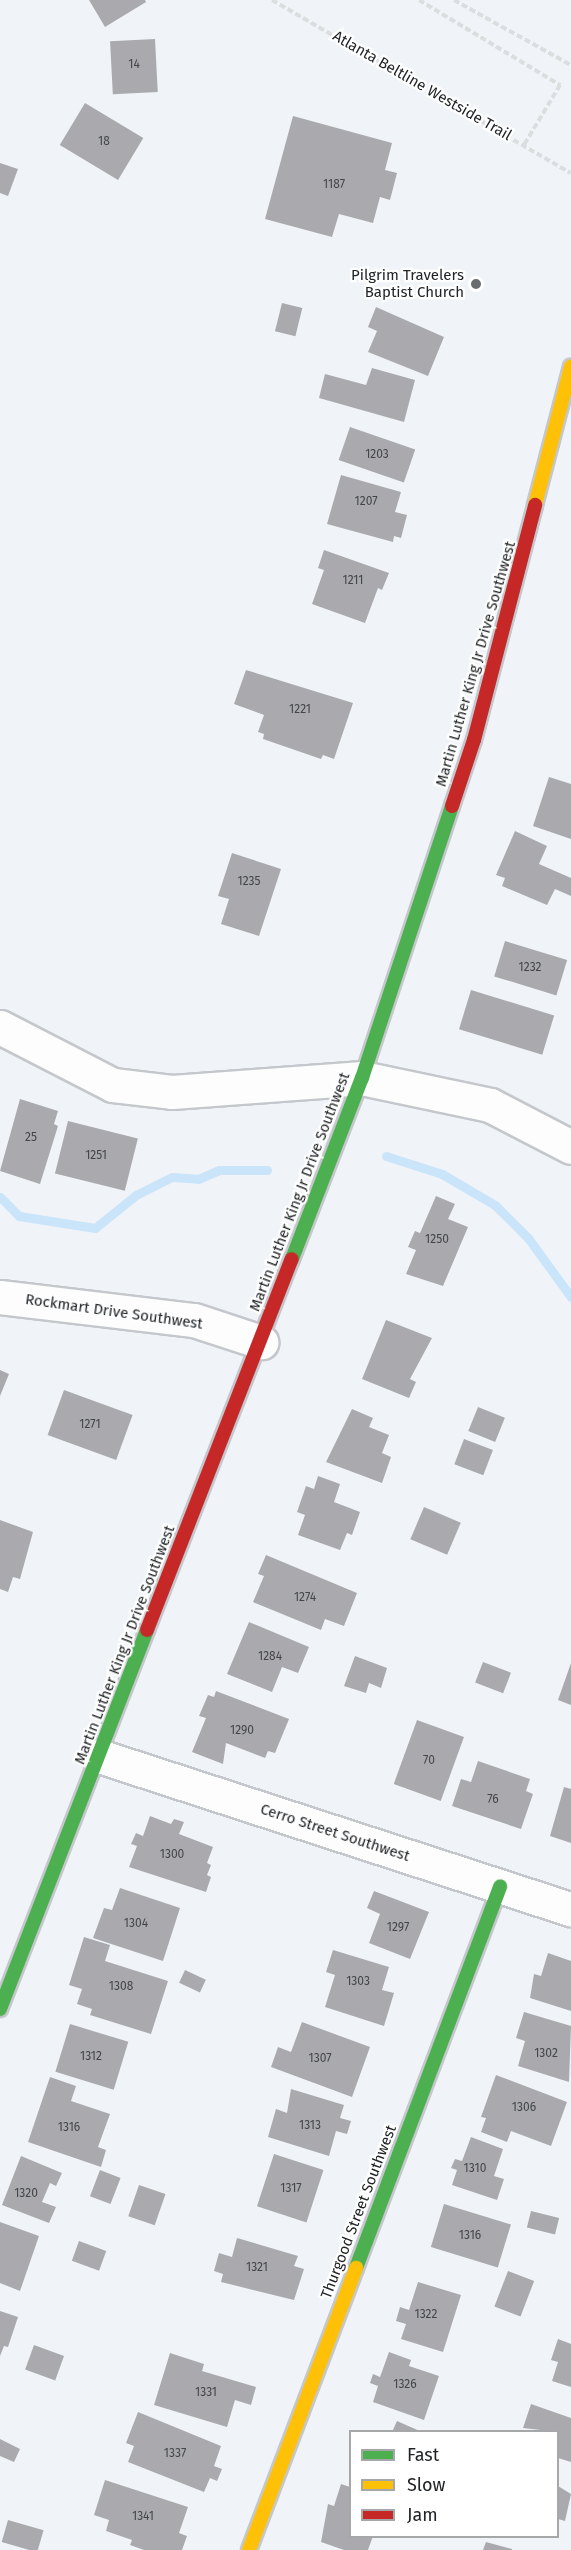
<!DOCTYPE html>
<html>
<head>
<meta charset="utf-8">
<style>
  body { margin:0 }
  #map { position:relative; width:571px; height:2550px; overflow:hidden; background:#f0f4f9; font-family:"Fira Sans",sans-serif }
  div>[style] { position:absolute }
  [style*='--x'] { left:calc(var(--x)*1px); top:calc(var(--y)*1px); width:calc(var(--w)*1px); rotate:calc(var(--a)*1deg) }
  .stream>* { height:9px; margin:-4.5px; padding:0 4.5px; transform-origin:4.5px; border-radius:4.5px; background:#cae4f9 }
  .building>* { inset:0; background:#aaaaae; transform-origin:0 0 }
  .path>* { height:4px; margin-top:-2px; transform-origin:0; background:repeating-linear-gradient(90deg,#dcdddf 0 6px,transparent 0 9px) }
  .roads { filter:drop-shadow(2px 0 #c4c7cb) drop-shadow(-2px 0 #c4c7cb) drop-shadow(0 2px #c4c7cb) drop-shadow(0 -2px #c4c7cb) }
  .street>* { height:33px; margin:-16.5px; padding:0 16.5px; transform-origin:16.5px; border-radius:16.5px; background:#fdfdfe }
  .fast>* { height:14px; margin:-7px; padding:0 7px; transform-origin:7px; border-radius:7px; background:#4caf50 }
  .slow>* { height:14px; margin:-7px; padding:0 7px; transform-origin:7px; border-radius:7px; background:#ffc107 }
  .jam>* { height:14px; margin:-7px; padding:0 7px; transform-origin:7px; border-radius:7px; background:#c62828 }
  .dots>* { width:16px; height:16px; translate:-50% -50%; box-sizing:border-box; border:3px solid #fff; border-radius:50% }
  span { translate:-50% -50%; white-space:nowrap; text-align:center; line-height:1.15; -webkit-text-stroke:4.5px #fff; paint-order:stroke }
  .number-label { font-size:12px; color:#434649 }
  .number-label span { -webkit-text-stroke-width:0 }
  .street-label { font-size:15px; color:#212427 }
  .poi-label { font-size:15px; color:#212427 }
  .right { translate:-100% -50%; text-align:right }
  .legend { position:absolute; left:349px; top:2430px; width:210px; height:108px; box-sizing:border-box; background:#fff; border:2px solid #a6a7a9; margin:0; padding:8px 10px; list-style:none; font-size:18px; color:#212427 }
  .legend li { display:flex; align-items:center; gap:12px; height:30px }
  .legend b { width:30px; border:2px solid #a6a7a9 }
</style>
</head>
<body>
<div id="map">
  <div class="stream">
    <i style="--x:386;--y:1156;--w:59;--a:17.8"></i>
    <i style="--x:442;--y:1174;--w:61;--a:30.3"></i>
    <i style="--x:495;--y:1205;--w:47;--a:45"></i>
    <i style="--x:528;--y:1238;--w:73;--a:53.9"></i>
    <i style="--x:0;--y:1197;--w:27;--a:45"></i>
    <i style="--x:19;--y:1216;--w:77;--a:9"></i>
    <i style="--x:95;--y:1228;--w:53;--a:-38.8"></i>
    <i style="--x:136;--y:1195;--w:40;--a:-26.6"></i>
    <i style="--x:172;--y:1177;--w:26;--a:4"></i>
    <i style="--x:198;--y:1179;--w:23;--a:-23"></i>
    <i style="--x:219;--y:1170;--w:48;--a:0"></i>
  </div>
  <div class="building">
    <i style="clip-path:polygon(89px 0,145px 0,146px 2px,105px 27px)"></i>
    <i style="left:155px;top:39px;width:53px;height:45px;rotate:87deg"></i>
    <i style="left:85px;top:103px;width:68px;height:49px;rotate:31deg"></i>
    <i style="clip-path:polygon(293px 116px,392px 143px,385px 170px,397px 173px,390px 200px,380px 197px,373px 223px,339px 214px,332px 237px,265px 219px)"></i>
    <i style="clip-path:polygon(0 163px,18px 169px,8px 196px,0 193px)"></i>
    <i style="left:282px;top:303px;width:21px;height:29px;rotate:14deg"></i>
    <i style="clip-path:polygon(376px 307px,444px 337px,428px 376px,368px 352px,377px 331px,368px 327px)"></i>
    <i style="clip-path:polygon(372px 368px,415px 380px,404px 422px,319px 398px,325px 374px,366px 385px)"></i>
    <i style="left:350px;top:427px;width:69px;height:35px;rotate:19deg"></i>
    <i style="clip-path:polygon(341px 475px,401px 492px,395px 512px,407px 515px,401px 538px,394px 536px,393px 542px,327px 524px)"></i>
    <i style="clip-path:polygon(324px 550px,389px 573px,382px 590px,378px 588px,365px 623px,312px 604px,324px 570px,318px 568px)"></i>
    <i style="clip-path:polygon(246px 670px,353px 703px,334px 759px,323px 755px,321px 759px,263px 739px,264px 734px,258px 732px,264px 715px,234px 704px)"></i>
    <i style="clip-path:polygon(549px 777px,571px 784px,571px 839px,533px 826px)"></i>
    <i style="clip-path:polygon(515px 831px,547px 846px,539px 864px,571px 878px,571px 896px,555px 889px,547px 905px,502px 886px,505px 878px,496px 875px)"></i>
    <i style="clip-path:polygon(232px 853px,281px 869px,259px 936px,221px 924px,229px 899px,218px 896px)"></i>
    <i style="left:505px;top:941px;width:65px;height:37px;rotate:17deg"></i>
    <i style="left:471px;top:990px;width:87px;height:41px;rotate:17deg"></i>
    <i style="clip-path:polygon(20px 1099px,58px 1111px,54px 1124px,58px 1126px,40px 1184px,0 1171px)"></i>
    <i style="left:68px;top:1121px;width:72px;height:54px;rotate:14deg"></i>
    <i style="clip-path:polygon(436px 1196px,455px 1204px,448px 1219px,468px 1227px,443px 1286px,406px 1274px,416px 1250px,408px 1247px,415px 1231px,420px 1233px)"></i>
    <i style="clip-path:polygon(386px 1320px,432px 1338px,410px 1379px,416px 1382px,409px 1398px,362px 1379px)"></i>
    <i style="clip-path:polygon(0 1370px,9px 1374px,0 1396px)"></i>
    <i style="left:64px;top:1390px;width:73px;height:48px;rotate:20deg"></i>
    <i style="left:478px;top:1407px;width:29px;height:26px;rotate:22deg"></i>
    <i style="clip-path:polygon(352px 1409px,373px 1418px,369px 1427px,389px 1435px,382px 1453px,391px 1457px,382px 1483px,326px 1462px)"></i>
    <i style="left:464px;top:1439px;width:31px;height:27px;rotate:21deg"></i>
    <i style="clip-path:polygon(318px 1476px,340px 1484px,334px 1502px,360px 1512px,352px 1535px,347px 1533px,340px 1550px,298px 1535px,305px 1515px,297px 1512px,306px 1486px,314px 1489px)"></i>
    <i style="left:424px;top:1507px;width:40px;height:35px;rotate:23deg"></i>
    <i style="clip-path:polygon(0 1520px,33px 1532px,20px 1579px,13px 1577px,8px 1592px,0 1589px)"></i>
    <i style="clip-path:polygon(266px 1555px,357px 1593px,344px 1626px,325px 1619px,321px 1630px,253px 1602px,264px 1576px,258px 1574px)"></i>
    <i style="clip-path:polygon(249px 1622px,309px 1647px,298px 1673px,282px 1667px,272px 1692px,227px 1674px)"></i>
    <i style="clip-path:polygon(355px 1656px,387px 1668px,381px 1688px,369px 1683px,366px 1693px,344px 1686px)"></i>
    <i style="left:483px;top:1662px;width:30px;height:22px;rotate:21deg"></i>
    <i style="clip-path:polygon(571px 1663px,571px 1705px,558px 1700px)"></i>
    <i style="clip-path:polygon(216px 1691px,289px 1719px,275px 1753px,268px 1751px,265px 1758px,226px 1743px,223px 1764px,192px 1752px,206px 1718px,199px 1716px,208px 1695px,214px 1697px)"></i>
    <i style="left:417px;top:1720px;width:50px;height:68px;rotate:20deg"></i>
    <i style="clip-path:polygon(478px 1761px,530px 1779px,526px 1791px,533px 1794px,521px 1829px,452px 1806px,461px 1779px,471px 1782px)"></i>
    <i style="clip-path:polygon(564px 1787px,571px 1789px,571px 1843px,550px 1836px)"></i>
    <i style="clip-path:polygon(150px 1816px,171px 1824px,174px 1819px,184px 1822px,179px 1834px,213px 1847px,207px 1863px,211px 1865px,207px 1875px,211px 1877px,206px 1892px,129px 1867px,137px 1846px,131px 1844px,136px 1833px,143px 1836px)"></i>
    <i style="clip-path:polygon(120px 1888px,180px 1908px,163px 1961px,93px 1938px,104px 1908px,112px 1910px)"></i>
    <i style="clip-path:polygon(374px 1891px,429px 1912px,410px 1959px,369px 1943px,380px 1914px,367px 1908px)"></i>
    <i style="clip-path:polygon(84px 1937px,110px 1945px,105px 1961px,168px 1981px,151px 2034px,90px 2015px,92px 2009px,77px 2004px,82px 1989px,69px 1985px)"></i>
    <i style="clip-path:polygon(333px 1950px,389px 1967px,382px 1990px,394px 1993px,384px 2026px,325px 2007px,335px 1975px,326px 1972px)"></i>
    <i style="clip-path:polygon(548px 1953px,571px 1961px,571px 2011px,530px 1998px,534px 1974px,541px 1976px)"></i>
    <i style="left:185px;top:1970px;width:23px;height:14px;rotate:25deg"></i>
    <i style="clip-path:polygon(524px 2012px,571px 2026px,569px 2082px,518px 2066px,525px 2041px,516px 2038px)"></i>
    <i style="clip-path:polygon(302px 2022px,370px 2047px,352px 2097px,271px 2067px,278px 2047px,291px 2052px)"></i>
    <i style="left:70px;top:2024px;width:61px;height:50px;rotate:17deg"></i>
    <i style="clip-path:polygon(496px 2075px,567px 2102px,551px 2146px,511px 2131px,507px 2142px,481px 2132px,486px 2118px,481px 2117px)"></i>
    <i style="clip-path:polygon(50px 2077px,76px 2086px,71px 2101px,110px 2114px,98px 2147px,106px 2150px,101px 2167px,28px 2142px)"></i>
    <i style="clip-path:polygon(291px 2089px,344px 2105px,340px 2118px,351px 2121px,347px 2134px,336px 2131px,329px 2156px,268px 2137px,276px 2109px,287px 2113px)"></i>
    <i style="clip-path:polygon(471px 2137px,503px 2149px,494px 2176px,504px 2179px,497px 2200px,452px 2185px,457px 2170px,451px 2168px,455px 2159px,462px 2161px)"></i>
    <i style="left:274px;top:2154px;width:52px;height:55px;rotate:18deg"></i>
    <i style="clip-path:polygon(21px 2156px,62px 2173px,56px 2186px,50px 2183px,42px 2202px,56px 2207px,49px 2223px,2px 2205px)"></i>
    <i style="left:100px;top:2170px;width:22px;height:28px;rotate:21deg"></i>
    <i style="left:139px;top:2185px;width:28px;height:33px;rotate:19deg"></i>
    <i style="left:444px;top:2204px;width:70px;height:45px;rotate:17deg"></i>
    <i style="left:531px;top:2211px;width:29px;height:17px;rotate:14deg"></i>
    <i style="clip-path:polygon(0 2222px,39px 2236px,20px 2291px,0 2283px)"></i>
    <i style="clip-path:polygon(237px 2238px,298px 2256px,294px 2266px,304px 2269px,294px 2300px,221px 2282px,223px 2274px,214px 2271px,219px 2253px,232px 2257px)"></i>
    <i style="left:79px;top:2241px;width:29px;height:21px;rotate:20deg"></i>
    <i style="left:508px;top:2271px;width:28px;height:38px;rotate:21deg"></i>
    <i style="clip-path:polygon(418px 2282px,461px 2295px,443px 2352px,401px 2339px,406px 2324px,396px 2321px,400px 2307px,409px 2310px)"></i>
    <i style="clip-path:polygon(0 2311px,18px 2317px,8px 2347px,4px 2346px,0 2356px)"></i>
    <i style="clip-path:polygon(558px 2339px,571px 2344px,571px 2387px,552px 2381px,558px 2362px,551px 2360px)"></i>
    <i style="left:34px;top:2345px;width:32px;height:26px;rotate:20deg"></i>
    <i style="clip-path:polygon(389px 2352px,411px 2360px,409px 2366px,439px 2376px,424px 2420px,373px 2402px,378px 2386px,370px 2383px,373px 2374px,380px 2377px)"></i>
    <i style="clip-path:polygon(170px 2353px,204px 2364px,202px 2371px,256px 2387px,251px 2405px,235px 2400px,227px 2427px,154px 2405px)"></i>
    <i style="clip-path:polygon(531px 2404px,571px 2418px,571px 2462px,558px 2458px,558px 2432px,523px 2428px)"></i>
    <i style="clip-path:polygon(138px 2412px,221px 2446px,214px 2466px,222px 2469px,217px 2481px,210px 2478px,204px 2492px,128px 2462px,134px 2446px,126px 2443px)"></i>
    <i style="clip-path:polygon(397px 2421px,422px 2432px,392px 2432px)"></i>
    <i style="clip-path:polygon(0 2439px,20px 2449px,14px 2462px,0 2456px)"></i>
    <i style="clip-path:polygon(105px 2480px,188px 2507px,179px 2533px,187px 2536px,182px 2550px,144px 2550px,130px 2545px,132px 2540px,106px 2531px,109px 2520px,94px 2515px)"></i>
    <i style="clip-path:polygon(341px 2484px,350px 2487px,350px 2536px,373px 2536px,368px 2550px,344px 2550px,321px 2542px,328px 2504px,334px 2506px)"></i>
    <i style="clip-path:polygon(558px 2486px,571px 2494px,565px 2521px,558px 2519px)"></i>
    <i style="left:8px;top:2520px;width:37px;height:23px;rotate:16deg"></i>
    <i style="clip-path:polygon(486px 2542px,512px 2549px,512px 2550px,483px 2550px)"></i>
  </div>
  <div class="path">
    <i style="--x:272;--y:0;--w:345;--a:30.1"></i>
    <i style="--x:419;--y:0;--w:165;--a:31.1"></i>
    <i style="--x:560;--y:85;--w:70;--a:121"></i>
    <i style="--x:454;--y:0;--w:134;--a:29.1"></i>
  </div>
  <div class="roads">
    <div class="street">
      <i style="--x:0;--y:1027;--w:127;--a:27.2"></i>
      <i style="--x:113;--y:1085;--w:59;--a:6.8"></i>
      <i style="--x:172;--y:1092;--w:191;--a:-4.2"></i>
      <i style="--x:362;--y:1078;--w:131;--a:11.9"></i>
      <i style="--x:490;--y:1105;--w:91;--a:27.4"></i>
      <i style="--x:0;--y:1297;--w:195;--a:6.8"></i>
      <i style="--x:194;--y:1320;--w:71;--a:18.2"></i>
      <i style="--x:99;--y:1756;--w:496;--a:18"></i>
    </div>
    <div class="fast">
      <i style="--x:292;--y:1259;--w:194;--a:-68.9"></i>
      <i style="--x:362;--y:1078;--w:287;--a:-71.7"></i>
      <i style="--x:0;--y:2009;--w:407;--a:-68.8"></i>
      <i style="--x:356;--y:2268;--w:408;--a:-69.3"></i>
    </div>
    <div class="slow">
      <i style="--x:535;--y:505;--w:143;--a:-75.4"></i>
      <i style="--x:249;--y:2550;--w:302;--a:-69.2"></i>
    </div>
    <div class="jam">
      <i style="--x:452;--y:806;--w:70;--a:-71.6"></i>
      <i style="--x:474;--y:740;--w:243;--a:-75.4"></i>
      <i style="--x:147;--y:1630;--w:398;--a:-68.7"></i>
    </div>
  </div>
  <div class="dots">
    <i style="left:476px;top:284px;background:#696d70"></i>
  </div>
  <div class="number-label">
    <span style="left:134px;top:65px">14</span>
    <span style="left:104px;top:142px">18</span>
    <span style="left:334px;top:185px">1187</span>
    <span style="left:377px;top:455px">1203</span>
    <span style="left:366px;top:502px">1207</span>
    <span style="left:353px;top:581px">1211</span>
    <span style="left:300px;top:710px">1221</span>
    <span style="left:249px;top:882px">1235</span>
    <span style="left:530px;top:968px">1232</span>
    <span style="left:31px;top:1138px">25</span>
    <span style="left:96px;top:1156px">1251</span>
    <span style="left:437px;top:1240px">1250</span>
    <span style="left:90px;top:1425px">1271</span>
    <span style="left:305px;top:1598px">1274</span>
    <span style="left:270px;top:1657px">1284</span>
    <span style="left:242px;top:1731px">1290</span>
    <span style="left:429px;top:1761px">70</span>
    <span style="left:493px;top:1800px">76</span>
    <span style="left:172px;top:1855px">1300</span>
    <span style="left:136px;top:1924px">1304</span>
    <span style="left:398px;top:1928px">1297</span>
    <span style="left:358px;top:1982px">1303</span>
    <span style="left:121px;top:1987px">1308</span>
    <span style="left:546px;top:2054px">1302</span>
    <span style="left:91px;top:2057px">1312</span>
    <span style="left:320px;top:2059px">1307</span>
    <span style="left:524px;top:2108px">1306</span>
    <span style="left:310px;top:2126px">1313</span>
    <span style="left:69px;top:2128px">1316</span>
    <span style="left:475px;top:2169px">1310</span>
    <span style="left:291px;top:2189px">1317</span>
    <span style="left:26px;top:2194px">1320</span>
    <span style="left:470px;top:2236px">1316</span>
    <span style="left:257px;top:2268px">1321</span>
    <span style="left:426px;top:2315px">1322</span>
    <span style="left:405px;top:2385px">1326</span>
    <span style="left:206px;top:2393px">1331</span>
    <span style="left:175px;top:2454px">1337</span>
    <span style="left:143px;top:2517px">1341</span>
  </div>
  <div class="street-label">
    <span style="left:422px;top:86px;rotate:30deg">Atlanta Beltline Westside Trail</span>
    <span style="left:476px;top:664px;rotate:-74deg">Martin Luther King Jr Drive Southwest</span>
    <span style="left:300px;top:1192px;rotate:-69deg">Martin Luther King Jr Drive Southwest</span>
    <span style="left:114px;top:1312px;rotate:8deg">Rockmart Drive Southwest</span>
    <span style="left:125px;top:1645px;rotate:-69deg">Martin Luther King Jr Drive Southwest</span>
    <span style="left:335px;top:1833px;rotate:18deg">Cerro Street Southwest</span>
    <span style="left:359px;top:2212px;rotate:-69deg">Thurgood Street Southwest</span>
  </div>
  <div class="poi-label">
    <span class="right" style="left:464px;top:284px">Pilgrim Travelers<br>Baptist Church</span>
  </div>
  <ul class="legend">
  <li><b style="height:8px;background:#4caf50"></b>Fast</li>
  <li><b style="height:8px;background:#ffc107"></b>Slow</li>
  <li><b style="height:8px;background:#c62828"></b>Jam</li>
  </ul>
</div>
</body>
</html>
